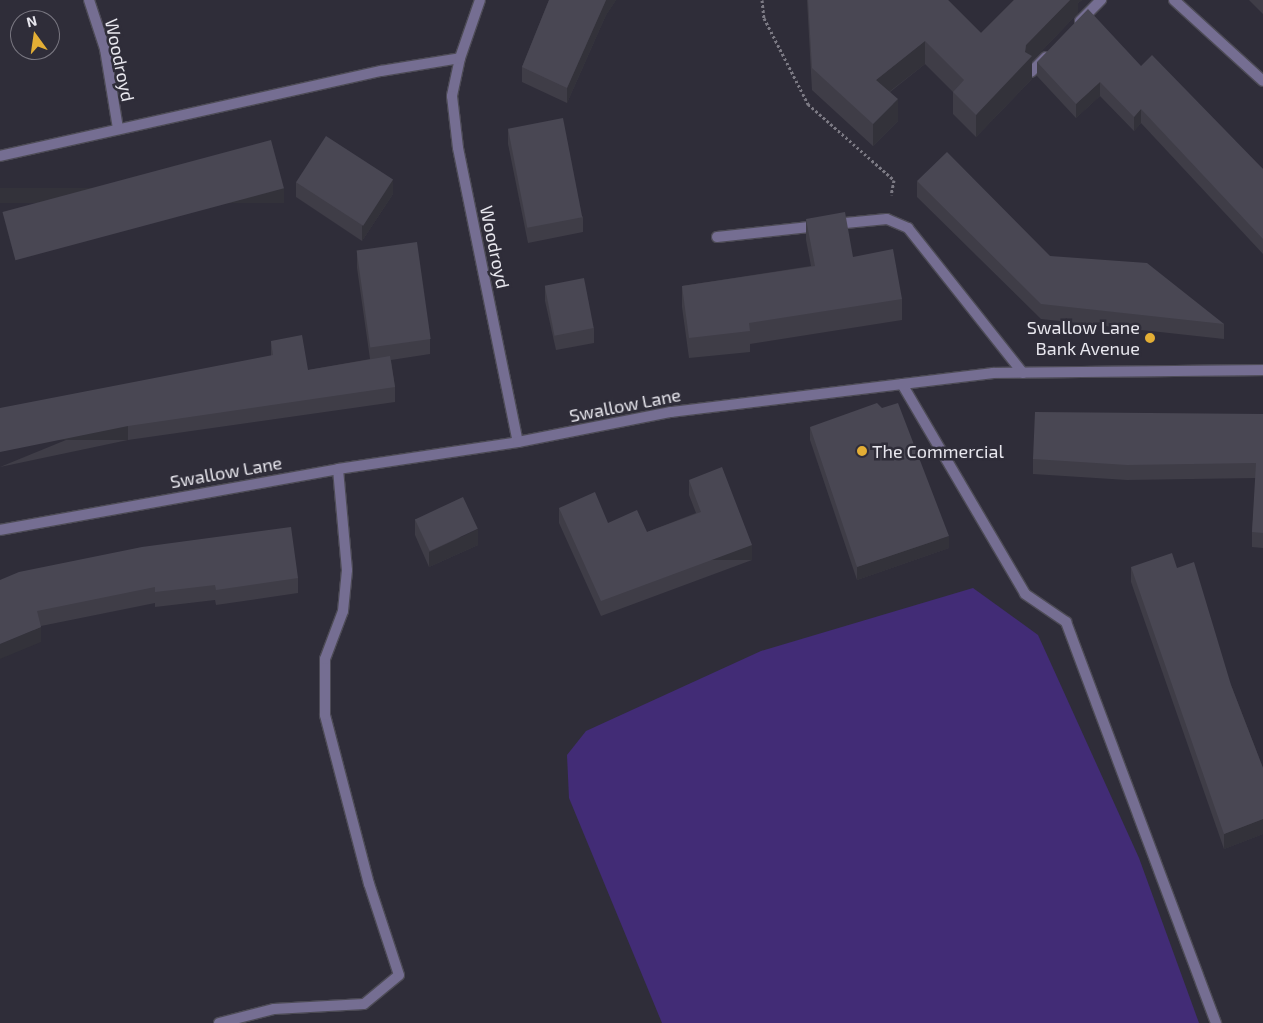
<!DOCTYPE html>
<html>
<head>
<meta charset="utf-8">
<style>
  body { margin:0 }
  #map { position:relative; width:1263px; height:1023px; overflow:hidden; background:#2f2d39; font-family:"Exo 2",sans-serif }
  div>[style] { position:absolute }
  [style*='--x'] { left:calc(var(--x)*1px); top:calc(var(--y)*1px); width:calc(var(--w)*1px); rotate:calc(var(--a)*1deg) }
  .green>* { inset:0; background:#422c76 }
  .path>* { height:3px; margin-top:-1.5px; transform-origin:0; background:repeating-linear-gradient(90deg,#7c7a84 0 2.5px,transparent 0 5px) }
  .roads { filter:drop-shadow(1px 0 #4d4b56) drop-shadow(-1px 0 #4d4b56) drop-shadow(0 1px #4d4b56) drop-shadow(0 -1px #4d4b56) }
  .service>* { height:10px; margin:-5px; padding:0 5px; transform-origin:5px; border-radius:5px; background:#756e92 }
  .minor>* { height:10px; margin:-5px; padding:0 5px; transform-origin:5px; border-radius:5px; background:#756e92 }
  .tertiary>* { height:10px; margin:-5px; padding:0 5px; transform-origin:5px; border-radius:5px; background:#756e92 }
  .wall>* { inset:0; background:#3f3d47 }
  .shaded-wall>* { inset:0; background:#33323a; transform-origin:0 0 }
  .building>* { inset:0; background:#494753; transform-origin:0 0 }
  .dots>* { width:14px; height:14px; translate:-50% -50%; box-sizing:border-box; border:2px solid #2f2d39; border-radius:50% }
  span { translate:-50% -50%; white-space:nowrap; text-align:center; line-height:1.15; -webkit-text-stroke:5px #2f2d39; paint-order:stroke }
  .street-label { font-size:18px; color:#e8e7ee }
  .poi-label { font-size:18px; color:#e8e7ee }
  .right { translate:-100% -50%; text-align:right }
  .left { translate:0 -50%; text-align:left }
  .north { position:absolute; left:10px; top:10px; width:50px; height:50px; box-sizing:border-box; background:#2f2d39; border:1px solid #797781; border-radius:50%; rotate:346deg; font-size:14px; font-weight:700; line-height:20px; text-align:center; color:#e8e7ee }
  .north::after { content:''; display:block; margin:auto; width:18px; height:22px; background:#e3ae35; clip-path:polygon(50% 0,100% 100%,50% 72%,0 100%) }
</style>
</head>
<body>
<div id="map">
  <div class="green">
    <i style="clip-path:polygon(973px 588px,1038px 635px,1139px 858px,1199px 1023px,662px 1023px,569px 798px,567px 755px,586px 731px,761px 651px)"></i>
  </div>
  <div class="path">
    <i style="--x:762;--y:0;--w:18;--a:84"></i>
    <i style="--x:764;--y:18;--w:97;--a:62.9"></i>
    <i style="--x:808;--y:104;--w:115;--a:41.5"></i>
    <i style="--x:894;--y:180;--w:15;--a:101"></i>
  </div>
  <div class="roads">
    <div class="service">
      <i style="--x:1080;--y:21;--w:30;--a:-45"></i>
      <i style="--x:1031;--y:72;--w:21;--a:-45"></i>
      <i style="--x:835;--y:224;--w:52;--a:-5.5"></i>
      <i style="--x:887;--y:219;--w:23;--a:23"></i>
      <i style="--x:908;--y:228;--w:185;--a:51.6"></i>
      <i style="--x:717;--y:237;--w:102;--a:-6.2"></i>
      <i style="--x:902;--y:384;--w:243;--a:59.6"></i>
      <i style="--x:1025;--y:594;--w:50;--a:34.3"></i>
      <i style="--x:1066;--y:622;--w:428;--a:69.5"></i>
      <i style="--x:219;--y:1023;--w:57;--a:-14.3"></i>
      <i style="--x:274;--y:1009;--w:90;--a:-3.2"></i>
      <i style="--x:364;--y:1004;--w:45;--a:-39.6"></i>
      <i style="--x:399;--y:975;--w:96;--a:-108.2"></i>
      <i style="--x:369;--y:884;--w:175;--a:-104.6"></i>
      <i style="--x:325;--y:715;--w:56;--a:-90"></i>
      <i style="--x:325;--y:659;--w:51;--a:-69.4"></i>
      <i style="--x:343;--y:611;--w:41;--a:-84.4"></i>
      <i style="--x:347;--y:570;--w:101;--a:-95.1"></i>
    </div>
    <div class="minor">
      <i style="--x:89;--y:0;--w:52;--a:71.9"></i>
      <i style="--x:105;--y:49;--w:80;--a:80.7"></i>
      <i style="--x:1174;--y:0;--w:120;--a:42.3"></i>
      <i style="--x:460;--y:58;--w:39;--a:102"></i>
      <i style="--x:452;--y:96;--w:52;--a:83.4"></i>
      <i style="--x:458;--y:148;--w:300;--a:78.5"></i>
      <i style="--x:0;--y:156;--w:390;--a:-12.6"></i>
      <i style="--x:381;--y:71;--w:80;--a:-9.3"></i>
      <i style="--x:460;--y:58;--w:61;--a:-71"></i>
    </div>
    <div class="tertiary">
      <i style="--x:0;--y:530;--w:343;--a:-10.2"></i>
      <i style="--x:338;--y:469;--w:182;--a:-8.5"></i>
      <i style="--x:518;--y:442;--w:156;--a:-11.1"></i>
      <i style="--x:671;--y:412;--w:324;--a:-6.9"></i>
      <i style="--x:993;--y:373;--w:270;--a:-0.6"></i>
    </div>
  </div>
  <div class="wall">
    <i style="clip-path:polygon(549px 0,616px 0,606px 15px,567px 103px,522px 82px,522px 67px)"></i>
    <i style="clip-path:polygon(807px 0,948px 0,981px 33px,1014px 0,1082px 0,1078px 3px,1078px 13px,1032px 61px,1032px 79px,976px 137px,953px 114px,953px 92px,925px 64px,890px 92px,898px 121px,873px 146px,812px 90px)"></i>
    <i style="clip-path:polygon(1249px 0,1263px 0,1263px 14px)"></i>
    <i style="clip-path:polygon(1037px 62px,1141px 66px,1263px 169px,1263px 254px,1141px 123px,1134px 131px,1100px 96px,1076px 118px,1037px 76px)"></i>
    <i style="clip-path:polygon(508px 129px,583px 217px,583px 232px,528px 243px,508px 144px)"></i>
    <i style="clip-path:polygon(917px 181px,1050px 256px,1224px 324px,1224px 339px,1041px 319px,917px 197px)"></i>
    <i style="clip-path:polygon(296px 182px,393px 194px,362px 241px,296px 197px)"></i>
    <i style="clip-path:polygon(806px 219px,853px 257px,902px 299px,902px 320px,750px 344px,750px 352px,689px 358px,682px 307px,682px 286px,811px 266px,806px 240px)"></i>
    <i style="clip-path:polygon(357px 253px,430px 339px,430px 354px,391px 360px,395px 387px,395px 402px,128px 440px,0 467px,271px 356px,271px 341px,308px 370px,370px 359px,357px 268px)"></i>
    <i style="clip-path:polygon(545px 286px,594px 328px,594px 343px,556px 350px,545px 301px)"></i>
    <i style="clip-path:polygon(1263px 414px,1263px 548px,1252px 547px,1252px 532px,1256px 478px,1127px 480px,1033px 474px,1033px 459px)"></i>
    <i style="clip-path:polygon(810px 427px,949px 548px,857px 580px,810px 440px)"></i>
    <i style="clip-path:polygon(689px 480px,752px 560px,601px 616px,559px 523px,559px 508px,608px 523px,647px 532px,696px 513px,689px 495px)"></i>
    <i style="clip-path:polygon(415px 519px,478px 545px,429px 567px,415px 535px)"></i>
    <i style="clip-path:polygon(1131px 567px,1177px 568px,1231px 685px,1263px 768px,1263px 834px,1224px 849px,1131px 582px)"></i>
    <i style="clip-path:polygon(298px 578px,298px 593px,216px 605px,215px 600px,155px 607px,155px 603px,41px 626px,41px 642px,0 580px)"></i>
  </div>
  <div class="shaded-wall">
    <i style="clip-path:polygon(606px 0,616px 0,606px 15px,567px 103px,567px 88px)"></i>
    <i style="clip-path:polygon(1070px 0,1082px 0,1078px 3px,1078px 13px,1032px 61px,1032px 79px,976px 137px,976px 115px,1025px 52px,1026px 45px)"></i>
    <i style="clip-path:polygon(925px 41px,925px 64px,876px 102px,876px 80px)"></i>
    <i style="clip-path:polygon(1100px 82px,1100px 96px,1076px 118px,1076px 104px)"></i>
    <i style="clip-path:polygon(898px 99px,898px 121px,873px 146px,873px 124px)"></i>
    <i style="clip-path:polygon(1141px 109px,1141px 123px,1134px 131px,1134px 117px)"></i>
    <i style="clip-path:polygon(393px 179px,393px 194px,362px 241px,362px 226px)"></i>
    <i style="left:284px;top:188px;width:15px;height:292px;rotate:90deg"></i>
    <i style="left:128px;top:426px;width:14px;height:131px;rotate:90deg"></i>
    <i style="clip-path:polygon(478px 529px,478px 545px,429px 567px,429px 552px)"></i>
    <i style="clip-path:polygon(949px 536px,949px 548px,857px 580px,857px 567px)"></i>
    <i style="left:752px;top:545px;width:15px;height:161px;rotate:90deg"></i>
    <i style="clip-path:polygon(41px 627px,41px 642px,0 659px,0 644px)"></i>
    <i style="clip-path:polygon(1263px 819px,1263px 834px,1224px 849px,1224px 834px)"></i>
  </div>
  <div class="building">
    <i style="clip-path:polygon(549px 0,606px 0,567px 88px,522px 67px)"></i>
    <i style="clip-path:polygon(808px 0,948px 0,981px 33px,1014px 0,1070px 0,1026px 45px,1025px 52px,1032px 56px,976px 115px,953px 92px,964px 80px,925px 41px,876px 80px,898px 99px,873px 124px,812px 68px)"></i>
    <i style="clip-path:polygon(1088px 9px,1141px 66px,1152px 55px,1263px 169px,1263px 239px,1141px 109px,1134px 117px,1100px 82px,1076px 104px,1037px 62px)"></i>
    <i style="left:563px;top:118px;width:101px;height:56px;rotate:79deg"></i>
    <i style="left:326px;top:136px;width:80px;height:55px;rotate:33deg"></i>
    <i style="left:271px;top:140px;width:50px;height:278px;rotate:75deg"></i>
    <i style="clip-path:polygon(947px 152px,1050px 256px,1147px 263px,1224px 324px,1041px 304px,917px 181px)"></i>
    <i style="clip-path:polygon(845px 212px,853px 257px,893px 249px,902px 299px,749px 323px,750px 331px,689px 338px,682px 286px,815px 266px,806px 219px)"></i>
    <i style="left:417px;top:242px;width:98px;height:61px;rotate:82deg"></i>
    <i style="left:584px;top:278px;width:51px;height:40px;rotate:79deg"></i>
    <i style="clip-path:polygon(302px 335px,308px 370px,390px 356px,395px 387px,128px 426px,0 452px,0 408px,273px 355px,271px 341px)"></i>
    <i style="clip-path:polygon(877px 403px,882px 408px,898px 403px,949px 536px,857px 567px,810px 427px)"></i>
    <i style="clip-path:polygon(1035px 412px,1263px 414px,1263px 533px,1252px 532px,1256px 463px,1127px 465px,1033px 459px)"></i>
    <i style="clip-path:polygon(722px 467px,752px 545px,601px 601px,559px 508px,595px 492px,608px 523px,637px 510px,647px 532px,701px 512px,689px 480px)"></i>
    <i style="left:463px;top:497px;width:35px;height:53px;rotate:65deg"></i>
    <i style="clip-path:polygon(291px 527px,298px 578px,216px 590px,215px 585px,155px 592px,155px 587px,37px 611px,41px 627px,0 644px,0 580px,19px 572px,142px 547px)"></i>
    <i style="clip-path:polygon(1172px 553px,1177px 568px,1194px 562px,1231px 685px,1263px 768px,1263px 819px,1224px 834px,1131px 567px)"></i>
  </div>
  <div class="dots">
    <i style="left:1150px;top:338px;background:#e3ae35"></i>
    <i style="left:862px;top:451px;background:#e3ae35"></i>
  </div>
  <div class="street-label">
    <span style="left:120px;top:60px;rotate:78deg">Woodroyd</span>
    <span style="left:495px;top:247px;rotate:78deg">Woodroyd</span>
    <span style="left:625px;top:405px;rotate:-11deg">Swallow Lane</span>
    <span style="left:226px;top:472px;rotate:-10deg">Swallow Lane</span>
  </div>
  <div class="poi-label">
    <span class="right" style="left:1140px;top:338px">Swallow Lane<br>Bank Avenue</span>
    <span class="left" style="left:872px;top:451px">The Commercial</span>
  </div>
  <div class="north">N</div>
</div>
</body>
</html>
